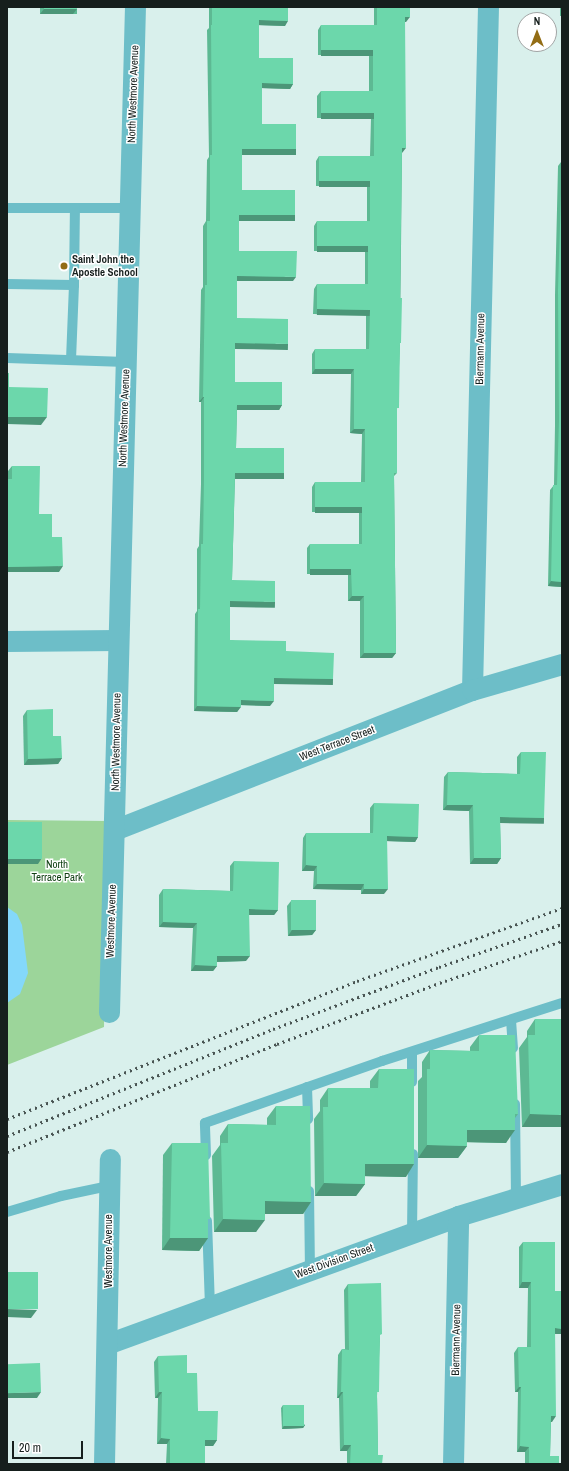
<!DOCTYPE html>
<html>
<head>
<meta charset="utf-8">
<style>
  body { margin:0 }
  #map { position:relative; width:569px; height:1471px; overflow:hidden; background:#d9f0ec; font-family:"Archivo Narrow",sans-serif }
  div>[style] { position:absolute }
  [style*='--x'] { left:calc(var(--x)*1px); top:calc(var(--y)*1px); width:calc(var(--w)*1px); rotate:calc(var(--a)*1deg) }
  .green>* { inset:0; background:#9cd59a }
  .water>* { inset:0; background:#84d8fa }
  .service>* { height:10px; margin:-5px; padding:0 5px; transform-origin:5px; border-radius:5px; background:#6dbec8 }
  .minor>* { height:21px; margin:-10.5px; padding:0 10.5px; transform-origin:10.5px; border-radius:10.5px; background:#6dbec8 }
  .rail>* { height:3px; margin-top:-1.5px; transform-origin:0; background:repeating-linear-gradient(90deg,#495553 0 2px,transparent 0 6px) }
  .wall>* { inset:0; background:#5db993; transform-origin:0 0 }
  .shaded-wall>* { inset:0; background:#4c9678; transform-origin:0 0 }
  .building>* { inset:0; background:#6cd7ab; transform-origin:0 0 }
  .dots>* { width:11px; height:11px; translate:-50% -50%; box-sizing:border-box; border:2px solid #fff; border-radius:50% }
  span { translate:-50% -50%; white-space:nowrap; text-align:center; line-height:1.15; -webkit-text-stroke:3px #fff; paint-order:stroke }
  .street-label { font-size:11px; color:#161f1d }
  .poi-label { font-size:11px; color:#161f1d; font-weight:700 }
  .left { translate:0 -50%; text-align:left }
  .park-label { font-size:11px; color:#104013 }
  .frame { position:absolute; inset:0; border:8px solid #161f1d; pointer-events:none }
  .north { position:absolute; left:517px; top:12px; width:40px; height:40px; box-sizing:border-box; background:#fff; border:1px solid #a2a5a5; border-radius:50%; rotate:0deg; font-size:11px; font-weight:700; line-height:16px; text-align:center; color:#161f1d }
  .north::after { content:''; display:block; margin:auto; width:14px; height:18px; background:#936d15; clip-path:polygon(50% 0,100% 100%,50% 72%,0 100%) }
  .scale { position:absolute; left:12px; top:1441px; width:71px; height:18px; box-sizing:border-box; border:2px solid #161f1d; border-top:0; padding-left:5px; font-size:12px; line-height:14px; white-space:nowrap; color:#161f1d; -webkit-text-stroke:3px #fff; paint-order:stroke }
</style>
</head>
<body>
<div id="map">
  <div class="green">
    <i style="clip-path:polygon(7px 820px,108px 821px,104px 1027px,7px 1065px)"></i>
  </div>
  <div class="water">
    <i style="clip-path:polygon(7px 907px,17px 914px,22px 925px,28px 973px,20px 994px,7px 1003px)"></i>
  </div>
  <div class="service">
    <i style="--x:7;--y:208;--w:123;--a:0"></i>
    <i style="--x:7;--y:284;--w:67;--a:0.9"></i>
    <i style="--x:74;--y:285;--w:75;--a:92.3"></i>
    <i style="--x:74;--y:285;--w:77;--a:-89.3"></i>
    <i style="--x:7;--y:358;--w:119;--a:1.9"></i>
    <i style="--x:511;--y:1020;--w:28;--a:86"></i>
    <i style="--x:412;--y:1052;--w:30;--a:90"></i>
    <i style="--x:307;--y:1087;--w:32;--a:88"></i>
    <i style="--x:515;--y:1104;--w:94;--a:89.4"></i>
    <i style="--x:206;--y:1155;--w:32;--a:-92"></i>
    <i style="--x:205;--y:1123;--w:188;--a:-19.3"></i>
    <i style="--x:382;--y:1061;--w:189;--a:-17.9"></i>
    <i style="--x:309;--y:1191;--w:78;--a:89.3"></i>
    <i style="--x:7;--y:1212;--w:56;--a:-16.5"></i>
    <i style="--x:61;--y:1196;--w:48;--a:-12"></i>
    <i style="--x:207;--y:1221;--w:84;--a:88"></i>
    <i style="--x:412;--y:1233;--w:79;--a:-89.3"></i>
  </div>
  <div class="minor">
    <i style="--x:7;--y:641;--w:111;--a:-0.5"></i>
    <i style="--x:472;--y:690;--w:683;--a:-88.66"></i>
    <i style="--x:114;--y:830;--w:384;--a:-21.4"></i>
    <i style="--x:472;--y:690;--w:94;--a:-16.1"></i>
    <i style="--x:109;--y:1012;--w:1005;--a:-88.52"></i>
    <i style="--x:107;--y:1344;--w:374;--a:-20"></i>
    <i style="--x:458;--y:1216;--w:109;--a:-17.1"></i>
    <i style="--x:104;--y:1464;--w:305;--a:-88.9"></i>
    <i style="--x:453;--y:1464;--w:248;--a:-88.8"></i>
  </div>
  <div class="rail">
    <i style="--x:7;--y:1119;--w:376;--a:-21.5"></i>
    <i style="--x:357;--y:981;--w:218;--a:-19.6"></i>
    <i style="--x:7;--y:1136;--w:287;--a:-21.9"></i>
    <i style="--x:273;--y:1029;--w:177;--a:-20.5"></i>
    <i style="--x:439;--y:967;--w:130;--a:-19.3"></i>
    <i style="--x:7;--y:1152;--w:291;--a:-21.8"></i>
    <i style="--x:277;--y:1044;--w:179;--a:-20.6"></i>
    <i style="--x:445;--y:981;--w:124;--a:-18.9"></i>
  </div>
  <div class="wall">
    <i style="left:40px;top:7px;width:37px;height:7px"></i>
    <i style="clip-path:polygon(209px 7px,288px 7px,285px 26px,259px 25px,259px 58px,293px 84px,290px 89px,262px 88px,262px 124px,293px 154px,242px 154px,242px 190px,295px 215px,292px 220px,239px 220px,239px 251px,293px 281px,237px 281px,237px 318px,284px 349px,235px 348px,235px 382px,282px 405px,279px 410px,237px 410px,236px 448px,281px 478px,235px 478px,232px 580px,272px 607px,230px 606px,230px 640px,286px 651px,333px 679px,329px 684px,274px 683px,270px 706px,241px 705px,237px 712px,194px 711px,195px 614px,197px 611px,197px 549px,199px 546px,201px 484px,201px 402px,199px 402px,201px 290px,203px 287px,203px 226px,206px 221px,207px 160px,209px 157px,207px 30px,209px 28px)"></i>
    <i style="clip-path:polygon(374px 7px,410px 7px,406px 22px,405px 22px,402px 153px,400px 345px,397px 410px,397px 473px,394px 476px,396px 653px,392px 658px,360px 658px,360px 601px,348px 601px,348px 574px,307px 574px,307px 548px,310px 544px,359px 544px,359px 512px,312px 512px,312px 487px,315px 482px,361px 482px,362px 434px,350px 433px,351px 374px,312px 374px,312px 354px,315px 349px,366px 349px,366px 315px,313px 314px,314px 289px,317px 284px,365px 284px,365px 251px,314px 251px,314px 226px,317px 221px,367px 221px,367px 186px,316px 186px,316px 161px,319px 156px,370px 156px,371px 118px,317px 118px,317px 96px,321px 91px,369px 91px,369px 55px,318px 55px,318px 30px,321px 25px,374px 25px)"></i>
    <i style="left:560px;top:7px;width:2px;height:9px"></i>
    <i style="clip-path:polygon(562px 44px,562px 587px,548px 586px,550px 490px,554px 485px,555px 425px,555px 295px,558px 166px,561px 162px)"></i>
    <i style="clip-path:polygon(12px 466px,52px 537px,59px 572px,7px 572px,7px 479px,8px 479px,8px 471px)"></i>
    <i style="clip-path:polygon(27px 710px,53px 736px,62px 758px,58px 764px,24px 765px,23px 716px)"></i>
    <i style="clip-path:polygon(521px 752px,544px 818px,541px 823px,500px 822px,501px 858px,497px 864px,470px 864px,469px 811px,443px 810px,444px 777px,448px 772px,517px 774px,517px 757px)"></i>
    <i style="clip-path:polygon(374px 803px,418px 837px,415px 842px,387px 841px,384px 894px,361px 894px,361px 890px,313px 889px,314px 871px,302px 871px,303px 838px,306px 833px,370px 833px,370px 808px)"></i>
    <i style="clip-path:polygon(234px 861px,278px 910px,274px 915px,249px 915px,246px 961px,217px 962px,217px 966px,213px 971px,191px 971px,193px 928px,159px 927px,159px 895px,163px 889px,230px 891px,230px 866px)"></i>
    <i style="clip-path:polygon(291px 901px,316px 930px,312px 935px,288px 936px,287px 906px)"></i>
    <i style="clip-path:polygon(535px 1019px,562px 1127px,522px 1127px,519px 1048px,527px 1037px,527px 1031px)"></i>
    <i style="clip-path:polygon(479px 1035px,518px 1114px,515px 1118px,506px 1143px,467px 1142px,467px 1146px,458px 1158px,418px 1158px,418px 1081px,422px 1077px,422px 1062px,430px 1050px,470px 1051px,470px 1047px)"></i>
    <i style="clip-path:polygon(379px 1069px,406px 1177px,365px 1176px,365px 1184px,356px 1196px,315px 1196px,314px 1119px,320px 1111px,320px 1100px,328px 1088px,370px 1088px,370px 1081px)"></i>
    <i style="clip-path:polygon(276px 1106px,311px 1202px,303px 1214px,265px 1214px,256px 1232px,214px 1232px,212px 1156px,220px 1145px,220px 1136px,228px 1124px,267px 1125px,267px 1118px)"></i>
    <i style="clip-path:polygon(172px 1143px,208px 1238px,199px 1251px,162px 1250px,163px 1155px)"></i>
    <i style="clip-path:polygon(523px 1242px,555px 1291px,562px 1291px,562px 1334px,555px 1334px,552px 1422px,551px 1422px,550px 1456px,559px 1464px,525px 1464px,525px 1452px,517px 1452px,518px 1392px,515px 1392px,514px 1353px,518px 1347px,527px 1347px,528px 1288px,519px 1288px,519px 1247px)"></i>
    <i style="clip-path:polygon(348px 1284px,380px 1338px,377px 1396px,378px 1455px,382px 1464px,347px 1464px,347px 1451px,340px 1451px,339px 1398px,337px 1398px,338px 1355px,342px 1349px,345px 1349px,344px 1290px)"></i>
    <i style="clip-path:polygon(158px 1356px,187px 1373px,198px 1411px,217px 1440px,213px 1446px,205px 1446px,205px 1464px,166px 1464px,167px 1444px,157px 1444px,158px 1398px,155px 1398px,154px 1362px)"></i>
    <i style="clip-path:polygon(283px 1405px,305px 1425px,303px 1428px,282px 1429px,281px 1408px)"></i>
  </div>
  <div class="shaded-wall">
    <i style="clip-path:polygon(44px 9px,77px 9px,73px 14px,40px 14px)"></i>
    <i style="clip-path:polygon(405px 17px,410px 17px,406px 22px,402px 22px)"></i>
    <i style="clip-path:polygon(259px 20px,288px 21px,285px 26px,255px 25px)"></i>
    <i style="left:321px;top:50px;width:52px;height:6px"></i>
    <i style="clip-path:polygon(262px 83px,293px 84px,290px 89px,259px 88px)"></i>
    <i style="left:321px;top:113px;width:53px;height:6px"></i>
    <i style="clip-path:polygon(402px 148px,406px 148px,402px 153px)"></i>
    <i style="left:242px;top:149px;width:54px;height:6px"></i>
    <i style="left:319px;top:181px;width:51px;height:6px"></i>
    <i style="left:239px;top:215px;width:56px;height:6px"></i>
    <i style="left:317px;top:246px;width:51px;height:6px"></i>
    <i style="clip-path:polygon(237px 276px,296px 277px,293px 281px,233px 281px)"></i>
    <i style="left:317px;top:309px;width:53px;height:6px;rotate:1deg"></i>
    <i style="left:235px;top:343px;width:53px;height:6px;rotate:1deg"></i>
    <i style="clip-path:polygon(315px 369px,354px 369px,351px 374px,312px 374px)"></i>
    <i style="clip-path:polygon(203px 397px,204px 397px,201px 402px,199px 402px)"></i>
    <i style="clip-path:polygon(237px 405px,282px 405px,279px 410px,233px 410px)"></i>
    <i style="clip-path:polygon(8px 417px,47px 417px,41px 425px,7px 424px)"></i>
    <i style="clip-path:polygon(354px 429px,365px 429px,362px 434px,350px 433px)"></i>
    <i style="left:235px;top:473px;width:49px;height:6px"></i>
    <i style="left:315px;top:507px;width:47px;height:6px"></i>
    <i style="clip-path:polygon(63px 566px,59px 572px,7px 572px,7px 567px)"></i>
    <i style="left:310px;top:569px;width:41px;height:6px"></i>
    <i style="clip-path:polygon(551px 581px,562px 582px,562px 587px,548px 586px)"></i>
    <i style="clip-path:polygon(352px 596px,364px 596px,360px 601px,348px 601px)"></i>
    <i style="left:230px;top:601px;width:45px;height:6px;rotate:1deg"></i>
    <i style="clip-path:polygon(364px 653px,396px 653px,392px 658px,360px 658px)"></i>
    <i style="left:274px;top:678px;width:59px;height:6px;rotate:1deg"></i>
    <i style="clip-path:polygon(241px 700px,274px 701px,270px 706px,238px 705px)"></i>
    <i style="clip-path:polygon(197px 706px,241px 707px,237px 712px,194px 711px)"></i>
    <i style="clip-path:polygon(62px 758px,58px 764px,24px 765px,28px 759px)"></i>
    <i style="clip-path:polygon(447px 805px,473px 805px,469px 811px,443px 810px)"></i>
    <i style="left:500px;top:817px;width:44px;height:6px;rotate:1deg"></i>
    <i style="clip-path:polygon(387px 836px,418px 837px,415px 842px,384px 841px)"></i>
    <i style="clip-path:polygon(42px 858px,38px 864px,7px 864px,7px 859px)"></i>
    <i style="clip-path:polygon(474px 858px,501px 858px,497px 864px,470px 864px)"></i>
    <i style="clip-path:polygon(306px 865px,317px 866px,314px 871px,302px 871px)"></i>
    <i style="clip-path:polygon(317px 884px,364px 884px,361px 890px,313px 889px)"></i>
    <i style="clip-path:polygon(364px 889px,388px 889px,384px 894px,361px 894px)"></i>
    <i style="clip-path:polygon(249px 909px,278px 910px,274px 915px,245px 915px)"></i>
    <i style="clip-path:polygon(163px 922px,197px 923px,193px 928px,159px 927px)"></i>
    <i style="clip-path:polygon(292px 930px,316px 930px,312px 935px,288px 936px)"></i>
    <i style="clip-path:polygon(217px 956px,250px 956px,246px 961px,213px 962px)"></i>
    <i style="clip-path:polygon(195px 965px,217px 966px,213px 971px,191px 971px)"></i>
    <i style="clip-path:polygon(530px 1114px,562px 1115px,562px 1127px,522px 1127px)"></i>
    <i style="clip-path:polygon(467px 1130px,515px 1130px,506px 1143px,458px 1142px)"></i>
    <i style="clip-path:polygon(427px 1145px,467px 1146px,458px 1158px,418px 1158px)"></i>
    <i style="clip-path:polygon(365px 1164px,414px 1164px,406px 1177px,356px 1176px)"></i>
    <i style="clip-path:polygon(324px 1183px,365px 1184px,356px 1196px,315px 1196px)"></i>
    <i style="clip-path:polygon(265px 1201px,311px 1202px,303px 1214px,256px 1214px)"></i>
    <i style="clip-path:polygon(223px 1219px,265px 1220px,256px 1232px,214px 1232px)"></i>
    <i style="clip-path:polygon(170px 1238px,208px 1238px,199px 1251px,162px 1250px)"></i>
    <i style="clip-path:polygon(522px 1282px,531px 1282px,528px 1288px,519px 1288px)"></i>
    <i style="clip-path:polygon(7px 1309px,37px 1310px,31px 1318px,7px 1317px)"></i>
    <i style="clip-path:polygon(555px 1328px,562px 1329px,562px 1334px,551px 1334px)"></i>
    <i style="clip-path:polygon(519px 1387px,521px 1387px,518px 1392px,515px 1392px)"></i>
    <i style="clip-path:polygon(41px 1392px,37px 1398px,7px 1398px,7px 1393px)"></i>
    <i style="clip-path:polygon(159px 1392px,162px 1392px,158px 1398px,155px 1398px)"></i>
    <i style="clip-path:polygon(341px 1392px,343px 1392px,339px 1398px,337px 1398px)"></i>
    <i style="clip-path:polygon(551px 1416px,556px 1416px,552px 1422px,547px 1422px)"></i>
    <i style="clip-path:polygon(305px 1425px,303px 1428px,282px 1429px,284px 1426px)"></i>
    <i style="clip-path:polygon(161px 1438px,170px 1439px,167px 1444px,157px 1444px)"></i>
    <i style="clip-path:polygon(205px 1440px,217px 1440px,213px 1446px,201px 1446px)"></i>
    <i style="clip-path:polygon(344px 1445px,351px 1445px,347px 1451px,340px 1451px)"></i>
    <i style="clip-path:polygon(520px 1446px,529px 1447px,525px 1452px,517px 1452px)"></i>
  </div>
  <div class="building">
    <i style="left:44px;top:7px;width:33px;height:2px"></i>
    <i style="clip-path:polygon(212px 7px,288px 7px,288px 21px,259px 20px,259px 58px,293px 58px,293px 84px,262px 83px,262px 124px,296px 124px,296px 149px,242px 149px,242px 190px,295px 190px,295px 215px,239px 215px,239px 251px,297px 251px,296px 277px,237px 276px,237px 318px,288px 319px,288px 344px,235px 343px,235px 382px,282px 382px,282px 405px,237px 405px,236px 448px,284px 448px,284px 473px,235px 473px,232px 580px,275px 581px,275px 602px,230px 601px,230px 640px,286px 641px,286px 651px,334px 653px,333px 679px,274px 678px,274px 701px,241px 700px,241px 707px,197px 706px,198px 609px,200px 609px,201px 544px,203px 544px,204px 479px,204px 397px,203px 397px,205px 285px,207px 285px,207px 221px,210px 221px,210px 155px,212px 155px,211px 25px,212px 25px)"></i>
    <i style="clip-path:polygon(377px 7px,410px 7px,410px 17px,405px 17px,406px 148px,402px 148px,400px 298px,402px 298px,401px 343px,400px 343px,399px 408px,397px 408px,397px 473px,394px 473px,396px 653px,364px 653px,364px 596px,352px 596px,351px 569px,310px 569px,310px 544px,362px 544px,362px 507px,315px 507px,315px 482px,365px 482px,365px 429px,354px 429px,354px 369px,315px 369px,315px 349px,369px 349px,370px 310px,317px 309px,317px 284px,368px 284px,368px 246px,317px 246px,317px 221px,370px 221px,370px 181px,319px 181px,319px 156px,374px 156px,374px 113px,321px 113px,321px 91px,373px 91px,373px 50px,321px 50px,321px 25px,377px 25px)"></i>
    <i style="clip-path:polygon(562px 161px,562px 582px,551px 581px,553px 485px,557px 485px,559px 420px,558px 290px)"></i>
    <i style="clip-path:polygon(7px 373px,9px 373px,9px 387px,48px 388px,47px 417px,8px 417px,8px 430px,7px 430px)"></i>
    <i style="clip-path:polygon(12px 466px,40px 466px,39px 514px,52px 514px,52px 537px,62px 537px,63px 566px,7px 567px,7px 479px,12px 479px)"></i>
    <i style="clip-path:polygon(53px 709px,53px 736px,61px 736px,62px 758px,28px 759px,27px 710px)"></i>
    <i style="clip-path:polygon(521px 752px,546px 752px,544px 818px,500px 817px,501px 858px,474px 858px,473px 805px,447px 805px,448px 772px,520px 774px)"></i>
    <i style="clip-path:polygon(374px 803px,419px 804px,418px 837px,387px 836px,388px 889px,364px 889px,364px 884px,317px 884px,317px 866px,306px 865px,306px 833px,373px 833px)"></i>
    <i style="left:7px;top:822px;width:35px;height:37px"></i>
    <i style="clip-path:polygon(234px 861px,279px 862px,278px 910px,249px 909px,250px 956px,217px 956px,217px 966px,195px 965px,197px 923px,163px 922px,163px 889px,233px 891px)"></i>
    <i style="left:316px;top:900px;width:30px;height:25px;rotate:90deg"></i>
    <i style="clip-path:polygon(535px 1019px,562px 1019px,562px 1115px,530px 1114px,528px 1035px,535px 1035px)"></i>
    <i style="clip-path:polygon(479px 1035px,515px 1035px,518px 1114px,515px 1114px,515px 1130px,467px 1130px,467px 1146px,427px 1145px,427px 1069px,430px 1069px,430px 1050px,479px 1051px)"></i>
    <i style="clip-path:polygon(379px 1069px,414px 1069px,414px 1164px,365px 1164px,365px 1184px,324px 1183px,323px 1107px,328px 1107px,328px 1088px,378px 1088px)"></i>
    <i style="clip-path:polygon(276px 1106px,310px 1106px,311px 1202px,265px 1201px,265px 1220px,223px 1219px,221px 1143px,228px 1143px,228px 1124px,276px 1125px)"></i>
    <i style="clip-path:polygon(172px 1143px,208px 1143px,210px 1219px,208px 1219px,208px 1238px,170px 1238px)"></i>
    <i style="clip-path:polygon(523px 1242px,555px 1242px,555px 1291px,562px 1291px,562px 1329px,555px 1328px,556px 1416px,551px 1416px,550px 1456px,559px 1456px,559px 1464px,529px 1464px,529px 1447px,520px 1446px,521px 1387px,519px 1387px,518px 1347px,531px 1347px,531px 1282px,522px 1282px)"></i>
    <i style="left:7px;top:1272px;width:31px;height:37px"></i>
    <i style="clip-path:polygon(381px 1283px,382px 1334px,380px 1335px,379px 1392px,377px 1392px,378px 1455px,383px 1455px,382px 1464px,350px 1464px,351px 1445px,344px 1445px,343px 1392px,341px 1392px,342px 1349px,349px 1350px,348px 1284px)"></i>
    <i style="clip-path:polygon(187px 1355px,187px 1373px,197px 1373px,198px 1411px,218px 1411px,217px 1440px,205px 1440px,205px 1464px,170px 1464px,170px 1439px,161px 1438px,162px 1392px,159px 1392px,158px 1356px)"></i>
    <i style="left:40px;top:1363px;width:29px;height:33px;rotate:88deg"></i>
    <i style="left:283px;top:1405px;width:21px;height:21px"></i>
  </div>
  <div class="dots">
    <i style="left:64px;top:266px;background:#936d15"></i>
  </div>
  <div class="street-label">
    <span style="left:133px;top:94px;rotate:-88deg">North Westmore Avenue</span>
    <span style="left:480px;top:349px;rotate:-89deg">Biermann Avenue</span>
    <span style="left:124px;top:418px;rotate:-88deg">North Westmore Avenue</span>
    <span style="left:116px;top:742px;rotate:-89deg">North Westmore Avenue</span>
    <span style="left:337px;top:743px;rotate:-21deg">West Terrace Street</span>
    <span style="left:111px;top:921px;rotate:-88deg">Westmore Avenue</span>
    <span style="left:108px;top:1251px;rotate:-90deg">Westmore Avenue</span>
    <span style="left:334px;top:1261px;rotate:-20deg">West Division Street</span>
    <span style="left:456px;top:1340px;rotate:-89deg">Biermann Avenue</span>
  </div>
  <div class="poi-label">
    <span class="left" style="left:72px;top:266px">Saint John the<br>Apostle School</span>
  </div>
  <div class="park-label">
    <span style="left:57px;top:871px">North<br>Terrace Park</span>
  </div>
  <div class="frame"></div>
  <div class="north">N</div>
  <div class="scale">20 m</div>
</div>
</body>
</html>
